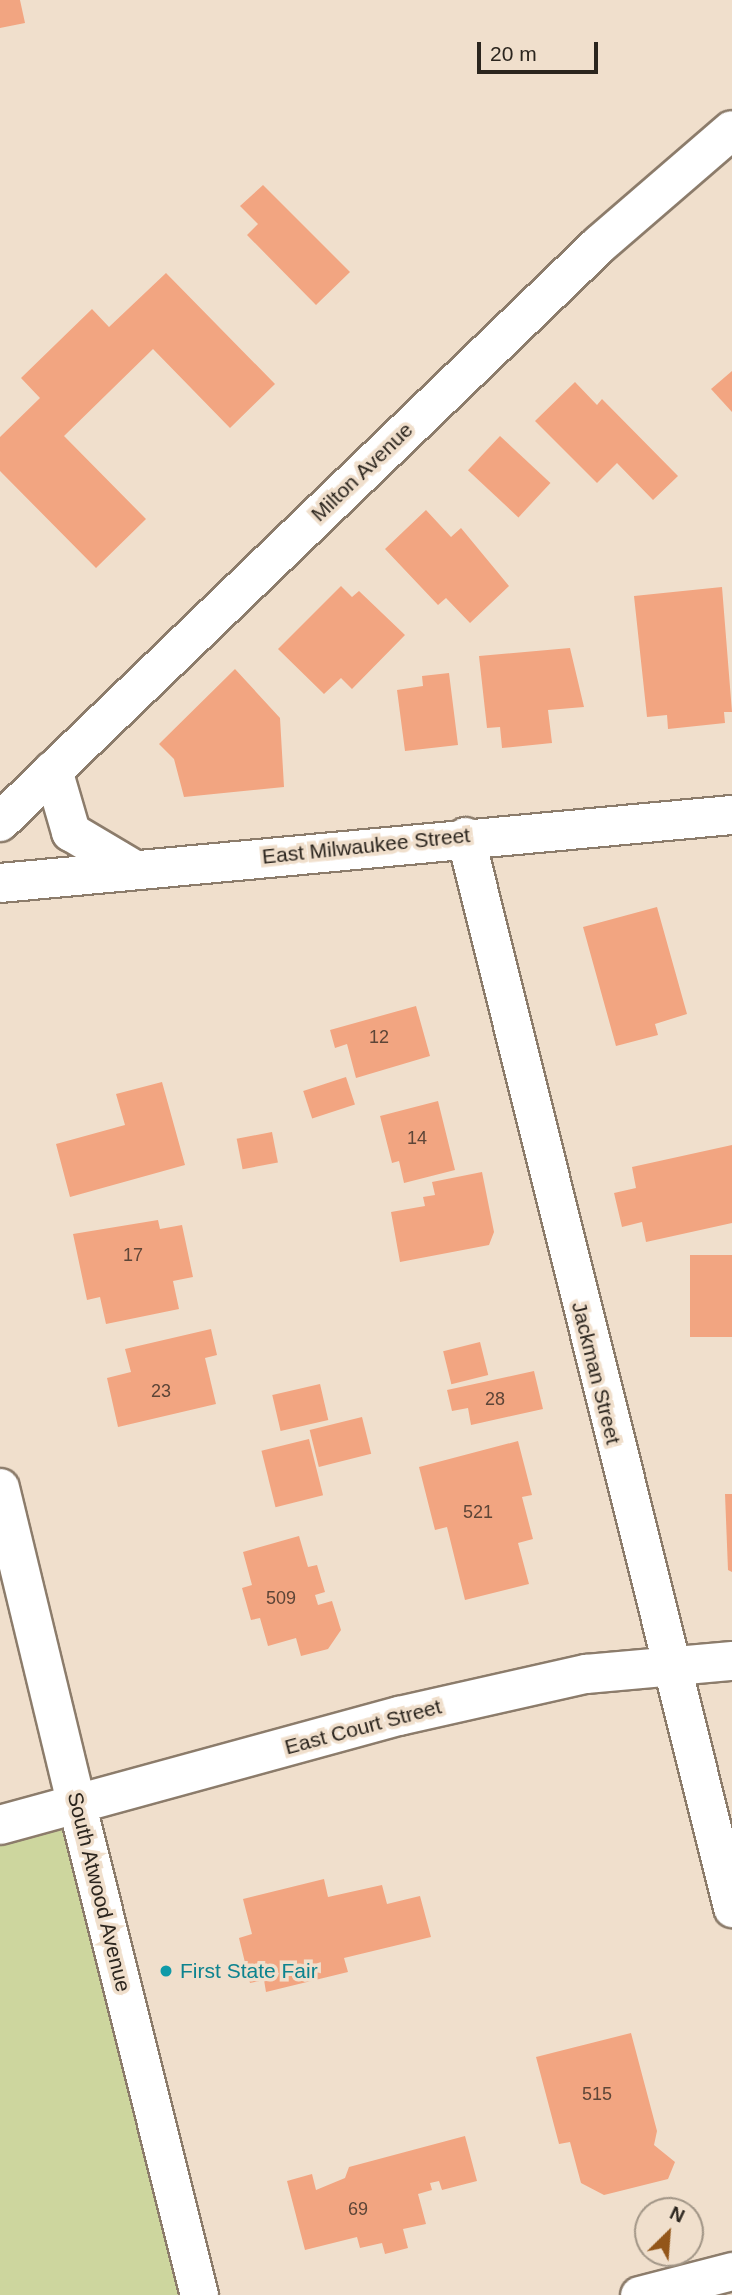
<!DOCTYPE html>
<html>
<head>
<meta charset="utf-8">
<style>
  body { margin:0 }
  #map { position:relative; width:732px; height:2295px; overflow:hidden; background:#f0dfcc; font-family:Arial,sans-serif }
  div>[style] { position:absolute }
  [style*='--x'] { left:calc(var(--x)*1px); top:calc(var(--y)*1px); width:calc(var(--w)*1px); rotate:calc(var(--a)*1deg) }
  .green>* { inset:0; background:#cdd69e }
  .building>* { inset:0; background:#f2a581; transform-origin:0 0 }
  .roads { filter:drop-shadow(2px 0 #8c7c6b) drop-shadow(-2px 0 #8c7c6b) drop-shadow(0 2px #8c7c6b) drop-shadow(0 -2px #8c7c6b) }
  .street>* { height:37px; margin:-18.5px; padding:0 18.5px; transform-origin:18.5px; border-radius:18.5px; background:#fff }
  .secondary>* { height:38px; margin:-19px; padding:0 19px; transform-origin:19px; border-radius:19px; background:#fff }
  .dots>* { width:19px; height:19px; translate:-50% -50%; box-sizing:border-box; border:4px solid #f0dfcc; border-radius:50% }
  span { translate:-50% -50%; white-space:nowrap; text-align:center; line-height:1.15; -webkit-text-stroke:7px #f0dfcc; paint-order:stroke }
  .number-label { font-size:18px; color:#5d4537 }
  .number-label span { -webkit-text-stroke-width:0 }
  .street-label { font-size:21px; color:#2b251e }
  .culture-label { font-size:21px; color:#0d838f }
  .left { translate:0 -50%; text-align:left }
  .north { position:absolute; left:634px; top:2197px; width:70px; height:70px; box-sizing:border-box; background:#f0dfcc; border:2px solid #a19586; border-radius:50%; rotate:25deg; font-size:19px; font-weight:700; line-height:28px; text-align:center; color:#2b251e }
  .north::after { content:''; display:block; margin:auto; width:24px; height:32px; background:#935619; clip-path:polygon(50% 0,100% 100%,50% 72%,0 100%) }
  .scale { position:absolute; left:477px; top:42px; width:121px; height:32px; box-sizing:border-box; border:4px solid #2b251e; border-top:0; padding-left:9px; font-size:21px; line-height:24px; white-space:nowrap; color:#2b251e; -webkit-text-stroke:5px #f0dfcc; paint-order:stroke }
</style>
</head>
<body>
<div id="map">
  <div class="green">
    <i style="clip-path:polygon(77px 1806px,199px 2295px,0 2295px,0 1825px)"></i>
  </div>
  <div class="building">
    <i style="clip-path:polygon(0 0,20px 0,25px 23px,0 28px)"></i>
    <i style="clip-path:polygon(263px 185px,350px 272px,316px 305px,247px 235px,258px 224px,240px 206px)"></i>
    <i style="clip-path:polygon(166px 273px,275px 384px,230px 428px,153px 349px,64px 436px,146px 519px,96px 568px,0 471px,0 437px,40px 398px,21px 378px,92px 309px,109px 327px)"></i>
    <i style="clip-path:polygon(732px 371px,732px 412px,711px 389px)"></i>
    <i style="clip-path:polygon(575px 382px,597px 405px,602px 399px,678px 476px,653px 500px,617px 463px,597px 483px,535px 421px)"></i>
    <i style="left:500px;top:436px;width:69px;height:47px;rotate:43deg"></i>
    <i style="clip-path:polygon(426px 510px,451px 537px,461px 528px,509px 586px,470px 623px,446px 598px,438px 605px,385px 549px)"></i>
    <i style="clip-path:polygon(341px 586px,352px 597px,359px 591px,405px 635px,352px 689px,341px 678px,324px 694px,278px 649px)"></i>
    <i style="clip-path:polygon(722px 587px,732px 712px,724px 712px,725px 723px,668px 729px,667px 715px,647px 717px,634px 596px)"></i>
    <i style="clip-path:polygon(570px 648px,584px 707px,548px 710px,552px 743px,502px 748px,500px 727px,487px 728px,479px 656px)"></i>
    <i style="clip-path:polygon(235px 669px,280px 718px,284px 787px,184px 797px,174px 759px,159px 744px)"></i>
    <i style="clip-path:polygon(449px 673px,458px 745px,405px 751px,397px 690px,423px 686px,422px 676px)"></i>
    <i style="clip-path:polygon(657px 907px,687px 1014px,655px 1024px,658px 1035px,616px 1046px,583px 927px)"></i>
    <i style="clip-path:polygon(416px 1006px,430px 1056px,356px 1078px,347px 1044px,335px 1048px,330px 1030px)"></i>
    <i style="left:346px;top:1077px;width:29px;height:45px;rotate:72deg"></i>
    <i style="clip-path:polygon(162px 1082px,185px 1165px,70px 1197px,56px 1144px,125px 1125px,116px 1094px)"></i>
    <i style="clip-path:polygon(438px 1101px,455px 1170px,404px 1183px,399px 1161px,392px 1163px,380px 1116px)"></i>
    <i style="left:272px;top:1132px;width:31px;height:36px;rotate:79deg"></i>
    <i style="clip-path:polygon(732px 1145px,732px 1223px,646px 1242px,642px 1222px,622px 1227px,614px 1193px,636px 1188px,632px 1167px)"></i>
    <i style="clip-path:polygon(482px 1172px,494px 1232px,489px 1245px,400px 1262px,391px 1212px,425px 1206px,423px 1197px,435px 1195px,432px 1182px)"></i>
    <i style="clip-path:polygon(158px 1220px,160px 1229px,182px 1225px,193px 1277px,173px 1281px,179px 1309px,106px 1324px,100px 1297px,87px 1300px,73px 1234px)"></i>
    <i style="left:732px;top:1255px;width:82px;height:42px;rotate:90deg"></i>
    <i style="clip-path:polygon(211px 1329px,217px 1355px,205px 1358px,216px 1404px,118px 1427px,107px 1378px,131px 1372px,125px 1349px)"></i>
    <i style="left:480px;top:1342px;width:34px;height:38px;rotate:76deg"></i>
    <i style="clip-path:polygon(534px 1371px,543px 1409px,471px 1425px,468px 1408px,452px 1411px,447px 1390px)"></i>
    <i style="left:320px;top:1384px;width:37px;height:49px;rotate:77deg"></i>
    <i style="left:362px;top:1417px;width:38px;height:54px;rotate:76deg"></i>
    <i style="left:309px;top:1439px;width:58px;height:49px;rotate:76deg"></i>
    <i style="clip-path:polygon(518px 1441px,532px 1495px,522px 1497px,533px 1539px,518px 1543px,529px 1584px,465px 1600px,447px 1527px,435px 1530px,419px 1467px)"></i>
    <i style="clip-path:polygon(725px 1494px,732px 1494px,732px 1572px,728px 1570px)"></i>
    <i style="clip-path:polygon(299px 1536px,308px 1567px,317px 1565px,325px 1592px,315px 1595px,318px 1605px,332px 1601px,341px 1630px,328px 1649px,301px 1656px,296px 1638px,268px 1646px,260px 1618px,251px 1620px,242px 1588px,252px 1585px,243px 1552px)"></i>
    <i style="clip-path:polygon(324px 1879px,328px 1897px,382px 1885px,387px 1904px,420px 1896px,431px 1937px,344px 1958px,348px 1972px,266px 1992px,264px 1980px,250px 1983px,239px 1938px,252px 1934px,243px 1899px)"></i>
    <i style="clip-path:polygon(631px 2033px,657px 2131px,654px 2145px,675px 2162px,668px 2179px,604px 2195px,581px 2183px,570px 2142px,559px 2144px,536px 2057px)"></i>
    <i style="clip-path:polygon(465px 2136px,477px 2181px,442px 2190px,439px 2181px,430px 2183px,432px 2190px,418px 2194px,426px 2224px,403px 2229px,408px 2248px,385px 2254px,382px 2243px,360px 2248px,357px 2237px,305px 2250px,287px 2181px,312px 2174px,316px 2190px,345px 2178px,349px 2167px)"></i>
  </div>
  <div class="roads">
    <div class="street">
      <i style="--x:465;--y:836;--w:1105;--a:76.01"></i>
      <i style="--x:77;--y:1806;--w:504;--a:75.99"></i>
      <i style="--x:639;--y:2295;--w:96;--a:-14.5"></i>
    </div>
    <div class="secondary">
      <i style="--x:53;--y:770;--w:65;--a:73.8"></i>
      <i style="--x:71;--y:832;--w:74;--a:30.7"></i>
      <i style="--x:0;--y:822;--w:833;--a:-43.93"></i>
      <i style="--x:600;--y:244;--w:174;--a:-40.8"></i>
      <i style="--x:0;--y:883;--w:735;--a:-5.31"></i>
      <i style="--x:0;--y:1488;--w:327;--a:76.4"></i>
      <i style="--x:0;--y:1825;--w:414;--a:-15.3"></i>
      <i style="--x:399;--y:1716;--w:192;--a:-12.7"></i>
      <i style="--x:586;--y:1674;--w:147;--a:-5.1"></i>
    </div>
  </div>
  <div class="dots">
    <i style="left:166px;top:1971px;background:#0f9aa8"></i>
  </div>
  <div class="number-label">
    <span style="left:379px;top:1037px">12</span>
    <span style="left:417px;top:1138px">14</span>
    <span style="left:133px;top:1255px">17</span>
    <span style="left:161px;top:1391px">23</span>
    <span style="left:495px;top:1399px">28</span>
    <span style="left:478px;top:1512px">521</span>
    <span style="left:281px;top:1598px">509</span>
    <span style="left:597px;top:2094px">515</span>
    <span style="left:358px;top:2209px">69</span>
  </div>
  <div class="street-label">
    <span style="left:362px;top:472px;rotate:-44deg">Milton Avenue</span>
    <span style="left:366px;top:846px;rotate:-6deg">East Milwaukee Street</span>
    <span style="left:596px;top:1373px;rotate:76deg">Jackman Street</span>
    <span style="left:363px;top:1727px;rotate:-15deg">East Court Street</span>
    <span style="left:99px;top:1892px;rotate:76deg">South Atwood Avenue</span>
  </div>
  <div class="culture-label">
    <span class="left" style="left:180px;top:1971px">First State Fair</span>
  </div>
  <div class="north">N</div>
  <div class="scale">20 m</div>
</div>
</body>
</html>
